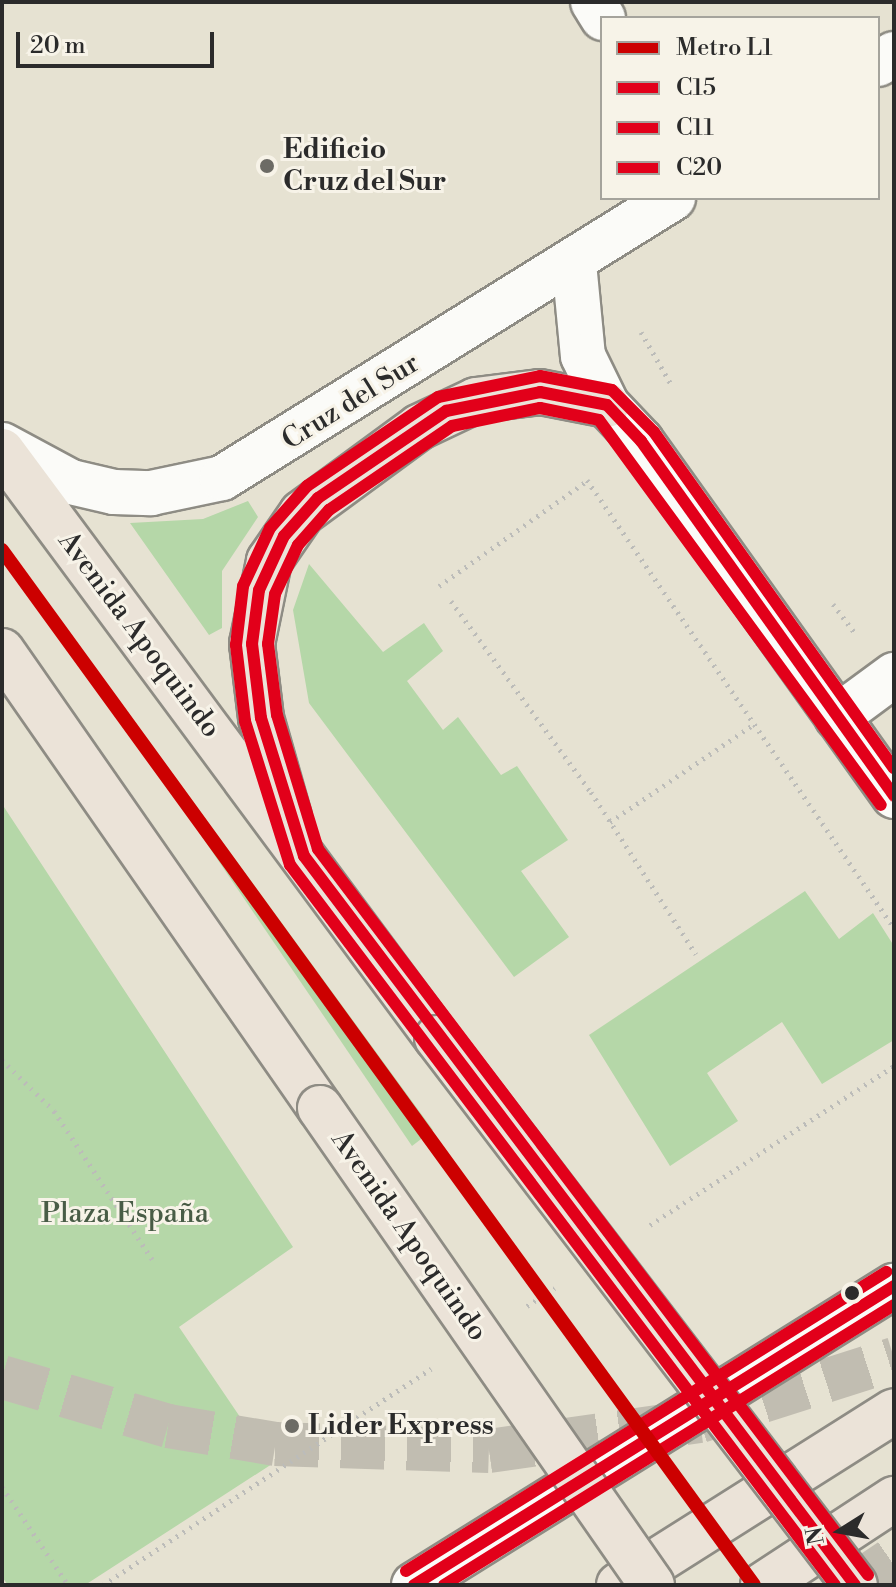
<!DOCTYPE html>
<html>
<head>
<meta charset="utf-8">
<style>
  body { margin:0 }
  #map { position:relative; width:896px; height:1587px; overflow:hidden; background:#e6e2d2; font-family:"Libre Bodoni",serif }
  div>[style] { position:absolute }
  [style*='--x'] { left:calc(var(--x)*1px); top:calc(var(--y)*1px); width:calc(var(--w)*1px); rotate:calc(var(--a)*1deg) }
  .green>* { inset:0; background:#b5d7a8 }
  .highway-tunnel>* { height:44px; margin-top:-22px; transform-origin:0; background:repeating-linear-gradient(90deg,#c1bdb1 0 44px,transparent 0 66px) }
  .path>* { height:5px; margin-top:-2.5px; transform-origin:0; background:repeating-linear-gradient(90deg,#bcbcb9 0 2px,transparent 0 8px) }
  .roads { filter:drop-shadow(2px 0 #8e8c84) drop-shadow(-2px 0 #8e8c84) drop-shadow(0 2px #8e8c84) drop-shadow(0 -2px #8e8c84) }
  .minor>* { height:44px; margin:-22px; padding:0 22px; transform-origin:22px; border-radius:22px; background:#fbfbf8 }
  .major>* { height:44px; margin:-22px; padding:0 22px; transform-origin:22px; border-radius:22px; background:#ebe3d8 }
  .bridges { filter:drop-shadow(2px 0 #8e8c84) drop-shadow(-2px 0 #8e8c84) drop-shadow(0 2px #8e8c84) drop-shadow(0 -2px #8e8c84) }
  .major-bridge>* { height:44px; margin:-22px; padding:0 22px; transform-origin:22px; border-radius:22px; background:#ebe3d8 }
  .bus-1>* { height:12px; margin:-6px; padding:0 6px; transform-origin:6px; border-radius:6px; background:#e2001a }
  .bus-2>* { height:12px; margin:-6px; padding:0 6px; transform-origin:6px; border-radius:6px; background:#e2001a }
  .bus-3>* { height:12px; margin:-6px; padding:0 6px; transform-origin:6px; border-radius:6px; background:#e2001a }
  .metro-1>* { height:14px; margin:-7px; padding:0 7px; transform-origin:7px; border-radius:7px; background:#c00 }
  .dots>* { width:22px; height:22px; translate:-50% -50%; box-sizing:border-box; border:4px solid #f7f3e8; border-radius:50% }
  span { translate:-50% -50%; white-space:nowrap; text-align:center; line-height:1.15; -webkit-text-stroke:6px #f7f3e8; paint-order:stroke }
  .poi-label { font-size:28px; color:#2b2b2b; font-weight:700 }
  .left { translate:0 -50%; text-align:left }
  .street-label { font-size:28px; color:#2b2b2b }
  .park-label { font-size:28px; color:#485c46 }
  .frame { position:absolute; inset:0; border:4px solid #2b2b2b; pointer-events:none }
  .legend { position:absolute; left:600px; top:16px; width:280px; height:184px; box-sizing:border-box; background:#f7f3e8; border:2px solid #a5a39c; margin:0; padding:10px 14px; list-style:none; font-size:24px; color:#2b2b2b }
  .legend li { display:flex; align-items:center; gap:16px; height:40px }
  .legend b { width:40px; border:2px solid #a5a39c }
  .north { position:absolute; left:800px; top:1491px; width:80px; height:80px; -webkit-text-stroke:6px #f7f3e8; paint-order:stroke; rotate:259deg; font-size:22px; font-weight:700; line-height:32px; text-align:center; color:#2b2b2b }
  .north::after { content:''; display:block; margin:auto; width:28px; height:36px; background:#2b2b2b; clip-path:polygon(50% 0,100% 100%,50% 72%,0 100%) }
  .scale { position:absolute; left:16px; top:32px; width:198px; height:36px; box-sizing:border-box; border:4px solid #2b2b2b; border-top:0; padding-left:10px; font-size:24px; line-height:28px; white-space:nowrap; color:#2b2b2b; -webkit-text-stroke:6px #f7f3e8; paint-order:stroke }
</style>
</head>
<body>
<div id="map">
  <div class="green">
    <i style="clip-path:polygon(248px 501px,258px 517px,222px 571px,222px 628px,209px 635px,130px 523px,203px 519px)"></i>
    <i style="clip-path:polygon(2px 540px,433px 1130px,412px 1146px,2px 542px)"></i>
    <i style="clip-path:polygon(309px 564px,383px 652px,424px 623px,443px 651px,407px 681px,443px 730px,458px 717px,501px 775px,517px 766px,568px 840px,521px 871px,569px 937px,514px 977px,309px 703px,293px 610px)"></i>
    <i style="clip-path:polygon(2px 804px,293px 1247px,179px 1327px,272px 1464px,85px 1585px,8px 1585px,2px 1577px)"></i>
    <i style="clip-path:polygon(805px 891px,839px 939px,873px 913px,894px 946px,894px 1040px,822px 1084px,782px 1022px,707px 1073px,738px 1121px,670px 1166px,589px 1035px)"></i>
  </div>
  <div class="highway-tunnel">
    <i style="--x:2;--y:1377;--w:173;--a:16.4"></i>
    <i style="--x:168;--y:1426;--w:109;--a:9.5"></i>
    <i style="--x:275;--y:1444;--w:214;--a:1.9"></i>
    <i style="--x:489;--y:1451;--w:213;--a:-8.1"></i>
    <i style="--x:700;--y:1421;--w:204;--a:-17.7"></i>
    <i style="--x:854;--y:1585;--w:48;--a:-34"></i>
  </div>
  <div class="path">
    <i style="--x:641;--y:332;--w:62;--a:60.1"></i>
    <i style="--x:587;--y:480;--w:543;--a:55.58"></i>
    <i style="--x:439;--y:586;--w:183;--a:-35.4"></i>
    <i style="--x:451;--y:601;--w:237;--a:53.8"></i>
    <i style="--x:591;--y:792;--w:193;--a:57.1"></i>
    <i style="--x:833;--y:604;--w:38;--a:53"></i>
    <i style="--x:610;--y:822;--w:174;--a:-34.2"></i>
    <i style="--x:2;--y:1060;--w:73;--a:44.4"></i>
    <i style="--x:54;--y:1111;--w:178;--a:56.5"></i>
    <i style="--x:650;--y:1225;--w:291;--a:-33.1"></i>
    <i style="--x:544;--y:1295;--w:123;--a:55.3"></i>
    <i style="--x:527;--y:1306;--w:33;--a:-33"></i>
    <i style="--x:2;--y:1487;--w:118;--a:56"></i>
    <i style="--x:103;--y:1585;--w:393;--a:-33.4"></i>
  </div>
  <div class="roads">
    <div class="minor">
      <i style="--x:593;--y:2;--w:19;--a:58"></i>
      <i style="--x:878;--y:64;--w:19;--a:-32"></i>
      <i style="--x:574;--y:263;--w:93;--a:84.5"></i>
      <i style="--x:583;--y:356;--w:55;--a:63.9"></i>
      <i style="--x:607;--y:405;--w:50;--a:46.6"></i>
      <i style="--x:641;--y:441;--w:436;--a:54.5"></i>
      <i style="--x:2;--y:445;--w:78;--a:28.2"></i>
      <i style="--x:71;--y:482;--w:44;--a:13.1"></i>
      <i style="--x:114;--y:492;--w:37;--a:2"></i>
      <i style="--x:151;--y:493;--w:73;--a:-11.9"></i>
      <i style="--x:222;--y:478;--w:531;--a:-31.83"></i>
      <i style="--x:837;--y:717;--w:71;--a:-36.4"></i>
      <i style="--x:414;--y:1585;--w:566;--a:-31.92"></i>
    </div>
    <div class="major">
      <i style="--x:2;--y:451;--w:731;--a:53.46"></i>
      <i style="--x:2;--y:651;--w:557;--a:55.17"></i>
      <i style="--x:289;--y:817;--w:103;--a:-105.8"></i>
      <i style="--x:261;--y:718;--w:75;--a:-96.9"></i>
      <i style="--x:252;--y:644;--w:85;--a:-78.4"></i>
      <i style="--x:269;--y:561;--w:58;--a:-55.5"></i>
      <i style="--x:302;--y:513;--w:145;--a:-36.3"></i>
      <i style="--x:419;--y:427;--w:63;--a:-25.3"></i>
      <i style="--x:476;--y:400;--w:64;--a:-7.1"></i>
      <i style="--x:540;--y:392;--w:68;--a:11"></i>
      <i style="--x:619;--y:1585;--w:325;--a:-32.3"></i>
      <i style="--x:763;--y:1585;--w:157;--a:-33.3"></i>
    </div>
  </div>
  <div class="bridges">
    <div class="major-bridge">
      <i style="--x:437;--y:1038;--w:688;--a:52.61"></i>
      <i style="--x:320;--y:1108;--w:581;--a:55.16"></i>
    </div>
  </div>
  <div class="bus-1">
    <i style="--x:414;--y:1585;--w:566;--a:-31.92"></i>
    <i style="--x:855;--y:1585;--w:914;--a:-127.08"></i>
    <i style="--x:304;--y:856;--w:145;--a:-107.3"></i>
    <i style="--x:261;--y:718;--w:75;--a:-96.9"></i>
    <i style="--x:252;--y:644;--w:54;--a:-82.6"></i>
    <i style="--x:259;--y:590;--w:60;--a:-65.2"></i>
    <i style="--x:284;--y:536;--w:51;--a:-48.2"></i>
    <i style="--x:318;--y:498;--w:155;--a:-34.2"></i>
    <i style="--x:446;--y:411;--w:96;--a:-11.4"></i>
    <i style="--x:540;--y:392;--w:68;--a:11"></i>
    <i style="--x:607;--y:405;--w:50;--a:46.6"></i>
    <i style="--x:641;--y:441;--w:436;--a:54.5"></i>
  </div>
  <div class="bus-2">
    <i style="--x:868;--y:1575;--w:911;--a:-127.15"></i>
    <i style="--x:318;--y:849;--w:140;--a:-107"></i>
    <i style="--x:277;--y:715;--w:72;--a:-97.2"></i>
    <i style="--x:268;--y:644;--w:50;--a:-82"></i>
    <i style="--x:275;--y:594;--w:54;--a:-64.9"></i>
    <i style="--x:298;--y:545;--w:47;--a:-48.5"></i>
    <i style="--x:329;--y:510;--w:149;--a:-34.3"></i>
    <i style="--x:452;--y:426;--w:90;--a:-11.6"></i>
    <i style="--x:540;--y:408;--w:60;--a:11.5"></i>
    <i style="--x:599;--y:420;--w:477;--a:53.8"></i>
    <i style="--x:444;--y:1585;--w:530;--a:-31.89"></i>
  </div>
  <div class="bus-3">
    <i style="--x:406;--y:1571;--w:566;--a:-31.92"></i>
    <i style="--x:835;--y:1585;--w:903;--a:-127.12"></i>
    <i style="--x:290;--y:865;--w:151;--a:-107.4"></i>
    <i style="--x:245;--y:721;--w:77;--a:-96.8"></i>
    <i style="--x:236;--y:645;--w:59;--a:-83.2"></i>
    <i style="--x:243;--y:586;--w:64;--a:-65"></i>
    <i style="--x:270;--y:528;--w:56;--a:-48.6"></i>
    <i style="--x:307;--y:486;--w:158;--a:-34.2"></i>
    <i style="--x:438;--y:397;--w:104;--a:-11.6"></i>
    <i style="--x:540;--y:376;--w:73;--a:11"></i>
    <i style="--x:612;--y:390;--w:59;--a:45"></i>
    <i style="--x:654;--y:432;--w:413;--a:54.5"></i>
  </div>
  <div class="metro-1">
    <i style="--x:2;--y:550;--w:1279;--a:54"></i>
  </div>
  <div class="dots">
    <i style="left:267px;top:166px;background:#6c6b65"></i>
    <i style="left:852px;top:1293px;background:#2b2b2b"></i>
    <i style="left:292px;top:1426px;background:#6c6b65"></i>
  </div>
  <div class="poi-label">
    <span class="left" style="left:283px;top:166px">Edificio<br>Cruz del Sur</span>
    <span class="left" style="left:308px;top:1426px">Lider Express</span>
  </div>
  <div class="street-label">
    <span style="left:351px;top:402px;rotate:-32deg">Cruz del Sur</span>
    <span style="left:139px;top:635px;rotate:53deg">Avenida Apoquindo</span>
    <span style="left:409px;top:1236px;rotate:55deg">Avenida Apoquindo</span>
  </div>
  <div class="park-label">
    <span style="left:125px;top:1214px">Plaza España</span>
  </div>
  <div class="frame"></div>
  <ul class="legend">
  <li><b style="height:10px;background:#c00"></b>Metro L1</li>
  <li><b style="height:10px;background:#e2001a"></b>C15</li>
  <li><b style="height:10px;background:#e2001a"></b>C11</li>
  <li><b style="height:10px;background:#e2001a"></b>C20</li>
  </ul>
  <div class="north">N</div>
  <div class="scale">20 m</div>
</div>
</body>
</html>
